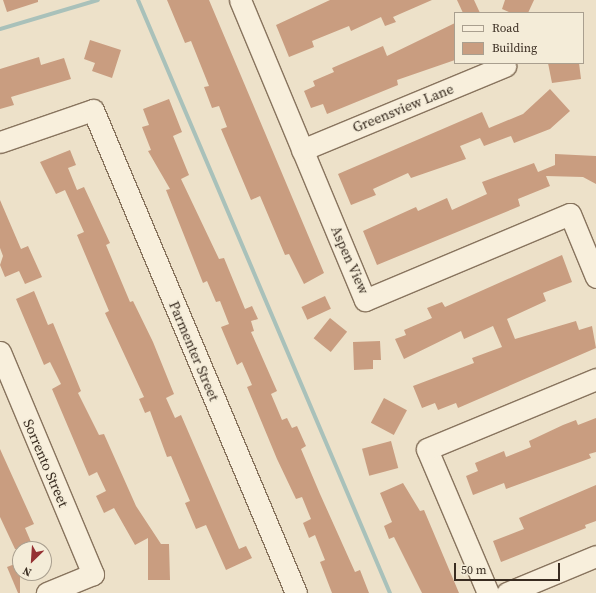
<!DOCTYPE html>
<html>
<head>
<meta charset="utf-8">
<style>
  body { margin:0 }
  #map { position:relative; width:596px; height:593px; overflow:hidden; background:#ede1c9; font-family:"Source Serif 4",serif }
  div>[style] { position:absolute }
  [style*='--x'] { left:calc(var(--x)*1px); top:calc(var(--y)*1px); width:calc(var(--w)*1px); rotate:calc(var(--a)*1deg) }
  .stream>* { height:4px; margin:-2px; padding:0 2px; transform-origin:2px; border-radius:2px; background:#a9c1ba }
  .building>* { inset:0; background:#c99d80; transform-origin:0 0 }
  .roads { filter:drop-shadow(1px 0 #88745e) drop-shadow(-1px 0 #88745e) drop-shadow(0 1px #88745e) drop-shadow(0 -1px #88745e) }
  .minor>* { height:21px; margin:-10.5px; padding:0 10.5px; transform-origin:10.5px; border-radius:10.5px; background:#f8efdc }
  span { translate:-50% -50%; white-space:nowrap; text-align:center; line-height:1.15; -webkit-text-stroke:3px #f4ecd8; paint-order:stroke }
  .street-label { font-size:14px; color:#392c21 }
  .legend { position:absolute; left:454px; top:12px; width:130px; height:52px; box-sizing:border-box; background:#f4ecd8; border:1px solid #a99f8f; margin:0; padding:5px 7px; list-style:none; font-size:12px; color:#392c21 }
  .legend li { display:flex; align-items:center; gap:8px; height:20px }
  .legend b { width:20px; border:1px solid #a99f8f }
  .north { position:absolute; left:12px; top:541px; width:40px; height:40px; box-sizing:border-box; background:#f4ecd8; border:1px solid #a99f8f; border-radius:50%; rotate:205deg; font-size:11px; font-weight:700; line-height:16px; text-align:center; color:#392c21 }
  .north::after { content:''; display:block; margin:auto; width:14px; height:18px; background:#953133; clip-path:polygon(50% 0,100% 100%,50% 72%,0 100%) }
  .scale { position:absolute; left:454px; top:563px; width:106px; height:18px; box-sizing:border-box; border:2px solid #392c21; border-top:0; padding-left:5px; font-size:12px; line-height:14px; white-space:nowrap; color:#392c21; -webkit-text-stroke:3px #f4ecd8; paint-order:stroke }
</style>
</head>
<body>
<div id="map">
  <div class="stream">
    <i style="--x:138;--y:0;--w:644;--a:66.98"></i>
    <i style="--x:0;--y:29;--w:102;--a:-16.5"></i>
  </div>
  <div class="building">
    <i style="clip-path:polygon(3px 0,38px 0,38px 2px,7px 12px)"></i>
    <i style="clip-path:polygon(167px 0,209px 0,324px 273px,304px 284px,289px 254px,285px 255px,260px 196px,251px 200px,221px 129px,227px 127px,219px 106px,212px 108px,204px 87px,209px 86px,191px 41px,185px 43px)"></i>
    <i style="clip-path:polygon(330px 0,432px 0,393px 17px,396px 22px,385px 26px,381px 17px,351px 31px,349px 26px,312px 41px,314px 47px,289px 57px,276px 25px)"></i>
    <i style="clip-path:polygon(457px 0,474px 0,480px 13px,463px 13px)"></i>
    <i style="clip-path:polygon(505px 0,534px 0,528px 13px,511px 13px,502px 9px)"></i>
    <i style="clip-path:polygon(455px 23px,455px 60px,397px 80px,398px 85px,327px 114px,323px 104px,311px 108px,304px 91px,315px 86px,313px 81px,334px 72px,332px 68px,383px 46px,387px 56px)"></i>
    <i style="clip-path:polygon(90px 40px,121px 50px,112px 78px,92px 71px,95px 63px,84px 59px)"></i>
    <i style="clip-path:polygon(39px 57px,41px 65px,64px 58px,71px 79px,11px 97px,14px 105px,0 109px,0 69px)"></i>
    <i style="clip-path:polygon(548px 63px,579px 63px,581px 79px,552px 83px)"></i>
    <i style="clip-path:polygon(550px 89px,570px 111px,550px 129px,514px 143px,511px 136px,484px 146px,480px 138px,460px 146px,466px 159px,411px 178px,408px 173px,373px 189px,376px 195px,351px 205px,338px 174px,482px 112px,489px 128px,523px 114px)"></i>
    <i style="clip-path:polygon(169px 99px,182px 132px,173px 136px,189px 175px,181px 179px,219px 259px,224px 258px,245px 309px,252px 306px,258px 319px,251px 321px,254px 331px,251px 332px,277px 391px,271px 394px,282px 420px,287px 418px,292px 428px,297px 426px,306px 446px,301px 449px,320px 494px,355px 572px,360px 570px,369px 593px,332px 593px,320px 562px,325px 560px,315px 535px,309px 538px,303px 523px,311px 519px,302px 497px,296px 499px,277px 459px,247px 387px,252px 385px,242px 362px,237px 365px,221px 327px,229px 324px,220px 301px,216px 302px,207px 281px,203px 283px,166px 190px,170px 189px,148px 151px,151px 150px,142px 127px,149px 125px,143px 109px)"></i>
    <i style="clip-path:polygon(70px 150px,76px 165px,68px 168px,77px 190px,84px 187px,110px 243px,106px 245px,130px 302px,133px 301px,153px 342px,174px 394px,166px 398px,175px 418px,181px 415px,239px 549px,246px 546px,252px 558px,226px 570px,206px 525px,196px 529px,185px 503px,190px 501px,171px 456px,167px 457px,150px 411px,145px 413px,139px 399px,144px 397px,105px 313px,109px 311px,77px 235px,84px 232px,65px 190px,56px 194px,40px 162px)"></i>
    <i style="clip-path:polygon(555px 154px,596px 156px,596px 184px,583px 177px,546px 176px,550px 186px,518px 199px,520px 206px,377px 265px,363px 231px,416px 207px,418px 211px,447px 198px,452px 210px,487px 194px,482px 182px,534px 163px,538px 172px,555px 165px)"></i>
    <i style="clip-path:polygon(0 200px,21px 249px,28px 246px,42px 277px,25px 284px,19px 271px,5px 277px,0 265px,3px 256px,0 248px)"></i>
    <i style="clip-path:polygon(562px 255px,572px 282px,543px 293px,546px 301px,507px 319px,515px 339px,576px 321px,579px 330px,592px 326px,596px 348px,458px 408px,456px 403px,438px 410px,435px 403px,422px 408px,413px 386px,474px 363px,472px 358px,502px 347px,493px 326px,464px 339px,461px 331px,404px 359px,395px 339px,406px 335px,404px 330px,432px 318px,427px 308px,442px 302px,445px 307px)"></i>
    <i style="clip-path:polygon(34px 291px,48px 325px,53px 323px,81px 391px,78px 393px,99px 435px,104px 434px,136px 506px,161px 544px,169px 544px,170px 580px,148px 580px,148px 538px,135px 545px,114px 508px,104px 513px,96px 496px,106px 491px,97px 472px,89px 476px,52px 389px,61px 384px,50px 362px,44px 365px,16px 299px)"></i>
    <i style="left:325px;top:296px;width:14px;height:26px;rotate:65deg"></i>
    <i style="left:330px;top:318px;width:22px;height:26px;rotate:39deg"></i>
    <i style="clip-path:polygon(380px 341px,381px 360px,373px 360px,373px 369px,354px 370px,353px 342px)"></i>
    <i style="left:384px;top:398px;width:26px;height:28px;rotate:28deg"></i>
    <i style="clip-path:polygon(596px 418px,596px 452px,589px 454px,591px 458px,506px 489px,504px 483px,473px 495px,466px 476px,478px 471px,475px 463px,504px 451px,506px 457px,531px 447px,529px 441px,563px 425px,576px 420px,578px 425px)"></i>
    <i style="left:391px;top:441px;width:28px;height:30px;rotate:75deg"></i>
    <i style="clip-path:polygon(0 449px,34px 524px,25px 528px,34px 549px,15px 549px,0 517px)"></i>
    <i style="clip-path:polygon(403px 483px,420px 511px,424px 510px,459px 593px,422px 593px,394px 537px,389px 539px,384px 526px,392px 522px,380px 493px)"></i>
    <i style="clip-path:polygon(596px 485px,596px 521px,585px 525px,586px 528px,501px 562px,493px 541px,524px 529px,519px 518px)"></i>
    <i style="clip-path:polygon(20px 562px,20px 593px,18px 593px,7px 567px)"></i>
  </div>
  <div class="roads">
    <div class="minor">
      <i style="--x:240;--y:0;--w:325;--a:67.4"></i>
      <i style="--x:365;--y:300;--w:222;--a:-22.8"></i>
      <i style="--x:570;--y:214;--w:68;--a:67.6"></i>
      <i style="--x:0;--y:142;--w:98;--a:-19"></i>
      <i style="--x:93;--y:110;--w:524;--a:67.2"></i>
      <i style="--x:302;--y:150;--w:220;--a:-22.5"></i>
      <i style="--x:0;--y:352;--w:241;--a:67.3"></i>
      <i style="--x:93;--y:574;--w:50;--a:157.6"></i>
      <i style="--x:488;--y:593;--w:156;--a:-113"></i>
      <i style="--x:427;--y:449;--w:183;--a:-22.5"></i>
      <i style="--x:507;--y:593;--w:96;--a:-22.6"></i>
    </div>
  </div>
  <div class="street-label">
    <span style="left:403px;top:108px;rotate:-22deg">Greensview Lane</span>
    <span style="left:350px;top:260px;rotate:66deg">Aspen View</span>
    <span style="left:194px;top:351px;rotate:67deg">Parmenter Street</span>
    <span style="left:46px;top:463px;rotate:67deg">Sorrento Street</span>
  </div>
  <ul class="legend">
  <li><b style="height:5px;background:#f8efdc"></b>Road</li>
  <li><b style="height:11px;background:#c99d80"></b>Building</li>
  </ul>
  <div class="north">N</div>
  <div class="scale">50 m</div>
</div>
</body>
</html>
